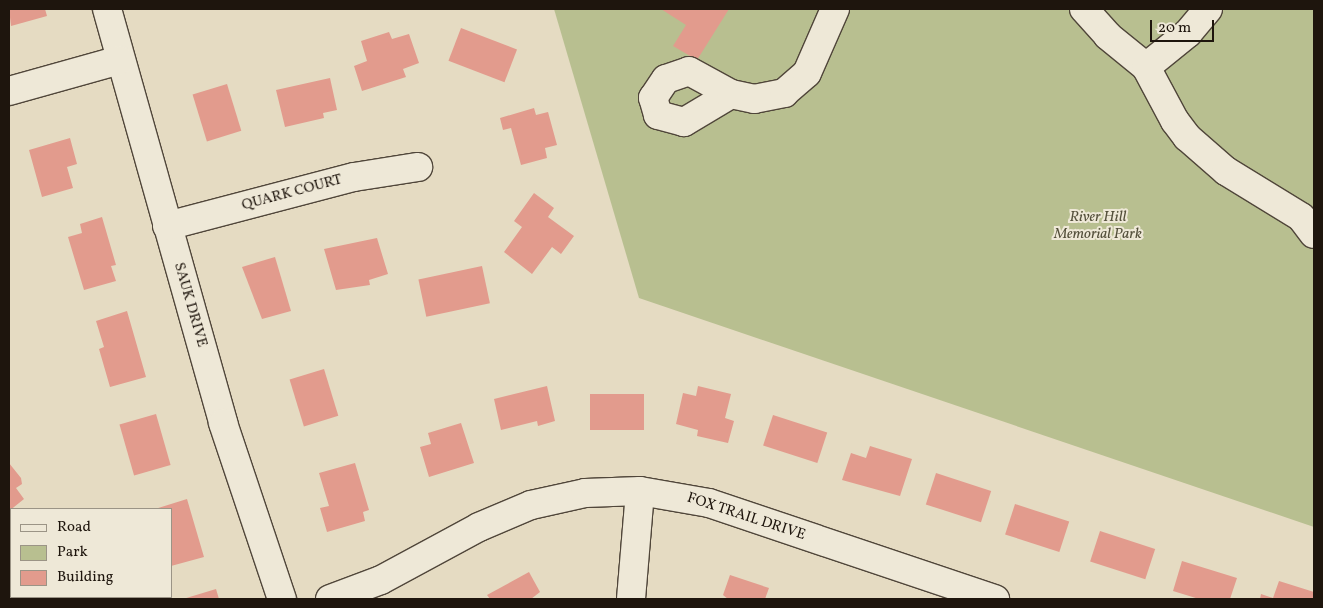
<!DOCTYPE html>
<html>
<head>
<meta charset="utf-8">
<style>
  body { margin:0 }
  #map { position:relative; width:1323px; height:608px; overflow:hidden; background:#e5dbc2; font-family:Vollkorn,serif }
  div>[style] { position:absolute }
  [style*='--x'] { left:calc(var(--x)*1px); top:calc(var(--y)*1px); width:calc(var(--w)*1px); rotate:calc(var(--a)*1deg) }
  .green>* { inset:0; background:#b8bf90 }
  .building>* { inset:0; background:#e29b8d; transform-origin:0 0 }
  .roads { filter:drop-shadow(1px 0 #50463a) drop-shadow(-1px 0 #50463a) drop-shadow(0 1px #50463a) drop-shadow(0 -1px #50463a) }
  .minor>* { height:28px; margin:-14px; padding:0 14px; transform-origin:14px; border-radius:14px; background:#eee8d7 }
  span { translate:-50% -50%; white-space:nowrap; text-align:center; line-height:1.15; -webkit-text-stroke:4px #eee8d7; paint-order:stroke }
  .street-label { font-size:15px; color:#1e150d }
  .park-label { font-size:15px; color:#54503b; font-style:italic }
  .frame { position:absolute; inset:0; border:10px solid #1e150d; pointer-events:none }
  .legend { position:absolute; left:10px; top:508px; width:162px; height:90px; box-sizing:border-box; background:#eee8d7; border:1px solid #9b9486; margin:0; padding:6px 9px; list-style:none; font-size:15px; color:#1e150d }
  .legend li { display:flex; align-items:center; gap:10px; height:25px }
  .legend b { width:25px; border:1px solid #9b9486 }
  .scale { position:absolute; left:1150px; top:20px; width:64px; height:22px; box-sizing:border-box; border:2px solid #1e150d; border-top:0; padding-left:6px; font-size:15px; line-height:18px; white-space:nowrap; color:#1e150d; -webkit-text-stroke:4px #eee8d7; paint-order:stroke }
</style>
</head>
<body>
<div id="map">
  <div class="green">
    <i style="clip-path:polygon(554px 9px,1314px 9px,1314px 527px,639px 298px)"></i>
  </div>
  <div class="building">
    <i style="clip-path:polygon(9px 9px,45px 9px,47px 16px,11px 26px)"></i>
    <i style="clip-path:polygon(661px 9px,729px 9px,697px 60px,673px 46px,686px 25px)"></i>
    <i style="left:461px;top:28px;width:60px;height:35px;rotate:21deg"></i>
    <i style="clip-path:polygon(389px 32px,392px 39px,409px 34px,419px 63px,403px 69px,406px 77px,362px 91px,354px 66px,367px 61px,361px 41px)"></i>
    <i style="clip-path:polygon(330px 78px,337px 110px,323px 113px,324px 118px,285px 127px,276px 90px)"></i>
    <i style="left:227px;top:84px;width:49px;height:36px;rotate:73deg"></i>
    <i style="clip-path:polygon(534px 108px,536px 115px,548px 112px,557px 145px,545px 148px,547px 158px,521px 165px,511px 128px,503px 130px,500px 118px)"></i>
    <i style="clip-path:polygon(70px 138px,77px 164px,67px 167px,73px 188px,42px 197px,29px 150px)"></i>
    <i style="clip-path:polygon(534px 193px,554px 208px,548px 217px,574px 236px,561px 254px,552px 247px,532px 274px,504px 252px,522px 227px,514px 221px)"></i>
    <i style="clip-path:polygon(102px 217px,116px 265px,111px 266px,116px 281px,84px 290px,68px 237px,82px 233px,80px 224px)"></i>
    <i style="clip-path:polygon(377px 238px,388px 274px,369px 280px,370px 285px,336px 290px,324px 249px)"></i>
    <i style="clip-path:polygon(275px 257px,291px 311px,262px 319px,242px 267px)"></i>
    <i style="left:482px;top:266px;width:38px;height:65px;rotate:78deg"></i>
    <i style="clip-path:polygon(127px 311px,146px 377px,110px 387px,99px 349px,104px 347px,96px 321px)"></i>
    <i style="left:324px;top:369px;width:49px;height:36px;rotate:73deg"></i>
    <i style="clip-path:polygon(547px 386px,555px 421px,538px 426px,537px 421px,501px 430px,494px 399px)"></i>
    <i style="clip-path:polygon(698px 386px,731px 394px,725px 418px,734px 421px,728px 443px,697px 436px,698px 430px,676px 424px,683px 393px,696px 396px)"></i>
    <i style="left:590px;top:394px;width:54px;height:36px"></i>
    <i style="left:156px;top:414px;width:53px;height:38px;rotate:74deg"></i>
    <i style="left:773px;top:415px;width:57px;height:32px;rotate:18deg"></i>
    <i style="clip-path:polygon(461px 423px,474px 463px,429px 477px,420px 447px,431px 444px,428px 433px)"></i>
    <i style="clip-path:polygon(870px 446px,912px 459px,900px 496px,842px 480px,851px 453px,866px 458px)"></i>
    <i style="clip-path:polygon(9px 463px,21px 478px,22px 484px,16px 488px,24px 499px,9px 511px)"></i>
    <i style="clip-path:polygon(355px 463px,369px 510px,363px 512px,365px 521px,327px 532px,320px 508px,329px 506px,319px 473px)"></i>
    <i style="left:936px;top:473px;width:58px;height:33px;rotate:18deg"></i>
    <i style="clip-path:polygon(187px 499px,204px 557px,171px 566px,171px 509px,155px 509px)"></i>
    <i style="left:1015px;top:504px;width:57px;height:32px;rotate:18deg"></i>
    <i style="left:1100px;top:531px;width:58px;height:32px;rotate:18deg"></i>
    <i style="clip-path:polygon(1182px 561px,1237px 578px,1230px 599px,1199px 599px,1173px 591px)"></i>
    <i style="clip-path:polygon(529px 572px,540px 592px,531px 599px,490px 599px,487px 595px)"></i>
    <i style="clip-path:polygon(730px 575px,769px 588px,765px 599px,728px 599px,723px 595px)"></i>
    <i style="clip-path:polygon(1279px 581px,1314px 592px,1314px 599px,1260px 599px,1261px 594px,1273px 598px)"></i>
    <i style="clip-path:polygon(216px 589px,219px 599px,183px 599px)"></i>
  </div>
  <div class="roads">
    <div class="minor">
      <i style="--x:107;--y:9;--w:430;--a:74.3"></i>
      <i style="--x:223;--y:423;--w:186;--a:71.5"></i>
      <i style="--x:1084;--y:9;--w:36;--a:48"></i>
      <i style="--x:1108;--y:36;--w:49;--a:39.2"></i>
      <i style="--x:1146;--y:67;--w:61;--a:61.8"></i>
      <i style="--x:1175;--y:121;--w:20;--a:53"></i>
      <i style="--x:1187;--y:137;--w:52;--a:41.1"></i>
      <i style="--x:1226;--y:171;--w:88;--a:31.5"></i>
      <i style="--x:1301;--y:217;--w:21;--a:53"></i>
      <i style="--x:1146;--y:67;--w:54;--a:-39"></i>
      <i style="--x:1188;--y:33;--w:31;--a:-50"></i>
      <i style="--x:9;--y:91;--w:115;--a:-15.6"></i>
      <i style="--x:731;--y:94;--w:55;--a:149.2"></i>
      <i style="--x:684;--y:122;--w:27;--a:-165"></i>
      <i style="--x:658;--y:115;--w:18;--a:-106"></i>
      <i style="--x:653;--y:98;--w:23;--a:-56"></i>
      <i style="--x:666;--y:79;--w:24;--a:-19"></i>
      <i style="--x:689;--y:71;--w:48;--a:28.7"></i>
      <i style="--x:731;--y:94;--w:24;--a:12"></i>
      <i style="--x:754;--y:99;--w:31;--a:-11"></i>
      <i style="--x:784;--y:93;--w:30;--a:-41"></i>
      <i style="--x:807;--y:73;--w:70;--a:-66.4"></i>
      <i style="--x:167;--y:226;--w:193;--a:-14.7"></i>
      <i style="--x:354;--y:177;--w:65;--a:-8.9"></i>
      <i style="--x:330;--y:599;--w:54;--a:-20.4"></i>
      <i style="--x:381;--y:580;--w:111;--a:-28.4"></i>
      <i style="--x:479;--y:527;--w:56;--a:-22.9"></i>
      <i style="--x:531;--y:505;--w:55;--a:-12.5"></i>
      <i style="--x:585;--y:493;--w:55;--a:-2.1"></i>
      <i style="--x:640;--y:491;--w:70;--a:9.9"></i>
      <i style="--x:709;--y:503;--w:302;--a:18.6"></i>
      <i style="--x:631;--y:599;--w:108;--a:-85.2"></i>
    </div>
  </div>
  <div class="street-label">
    <span style="left:292px;top:193px;rotate:-15deg">QUARK COURT</span>
    <span style="left:190px;top:305px;rotate:74deg">SAUK DRIVE</span>
    <span style="left:746px;top:517px;rotate:18deg">FOX TRAIL DRIVE</span>
  </div>
  <div class="park-label">
    <span style="left:1098px;top:226px">River Hill<br>Memorial Park</span>
  </div>
  <div class="frame"></div>
  <ul class="legend">
  <li><b style="height:6px;background:#eee8d7"></b>Road</li>
  <li><b style="height:14px;background:#b8bf90"></b>Park</li>
  <li><b style="height:14px;background:#e29b8d"></b>Building</li>
  </ul>
  <div class="scale">20 m</div>
</div>
</body>
</html>
